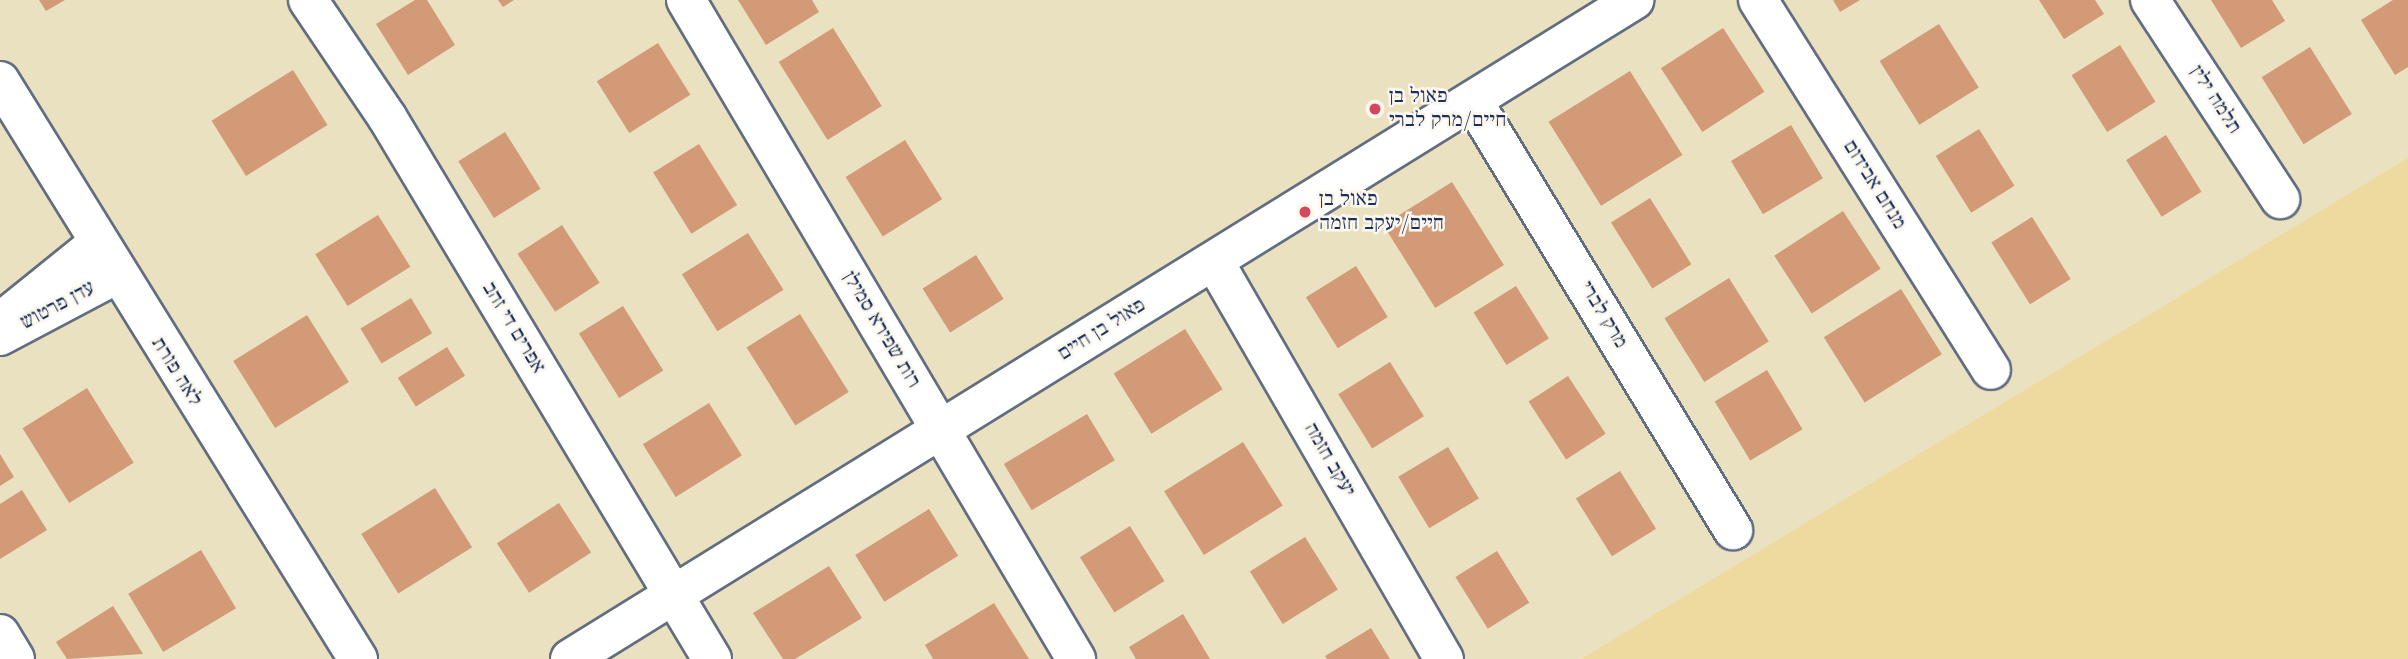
<!DOCTYPE html>
<html>
<head>
<meta charset="utf-8">
<style>
  body { margin:0 }
  #map { position:relative; width:2408px; height:659px; overflow:hidden; background:#eae1c0; font-family:"Old Standard TT","Frank Ruhl Libre",serif }
  div>[style] { position:absolute }
  [style*='--x'] { left:calc(var(--x)*1px); top:calc(var(--y)*1px); width:calc(var(--w)*1px); rotate:calc(var(--a)*1deg) }
  .sand>* { inset:0; background:#eeda9e }
  .building>* { inset:0; background:#d29a76; transform-origin:0 0 }
  .roads { filter:drop-shadow(2px 0 #636d80) drop-shadow(-2px 0 #636d80) drop-shadow(0 2px #636d80) drop-shadow(0 -2px #636d80) }
  .street>* { height:38px; margin:-19px; padding:0 19px; transform-origin:19px; border-radius:19px; background:#fff }
  .secondary>* { height:38px; margin:-19px; padding:0 19px; transform-origin:19px; border-radius:19px; background:#fff }
  .dots>* { width:19px; height:19px; translate:-50% -50%; box-sizing:border-box; border:4px solid #fbf7ec; border-radius:50% }
  span { translate:-50% -50%; white-space:nowrap; text-align:center; line-height:1.15; -webkit-text-stroke:5px #fbf7ec; paint-order:stroke }
  .poi-label { font-size:21px; color:#1b2f5e }
  .left { translate:0 -50%; text-align:left }
  .street-label { font-size:21px; color:#1b2f5e }
</style>
</head>
<body>
<div id="map">
  <div class="sand">
    <i style="clip-path:polygon(2408px 158px,2408px 659px,1581px 659px)"></i>
  </div>
  <div class="building">
    <i style="clip-path:polygon(39px 0,65px 0,46px 11px)"></i>
    <i style="clip-path:polygon(415px 0,427px 0,455px 45px,408px 75px,376px 24px)"></i>
    <i style="clip-path:polygon(498px 0,514px 0,503px 7px)"></i>
    <i style="clip-path:polygon(738px 0,812px 0,819px 12px,766px 45px)"></i>
    <i style="clip-path:polygon(1833px 0,1860px 0,1840px 12px)"></i>
    <i style="clip-path:polygon(2039px 0,2095px 0,2104px 14px,2064px 39px)"></i>
    <i style="clip-path:polygon(2211px 0,2272px 0,2285px 21px,2241px 48px)"></i>
    <i style="clip-path:polygon(2393px 0,2408px 0,2408px 67px,2395px 75px,2361px 20px)"></i>
    <i style="left:1939px;top:24px;width:75px;height:70px;rotate:58deg"></i>
    <i style="left:833px;top:28px;width:92px;height:64px;rotate:58deg"></i>
    <i style="left:1723px;top:28px;width:76px;height:74px;rotate:57deg"></i>
    <i style="left:658px;top:43px;width:61px;height:72px;rotate:58deg"></i>
    <i style="left:2120px;top:45px;width:67px;height:57px;rotate:58deg"></i>
    <i style="left:2310px;top:47px;width:79px;height:57px;rotate:58deg"></i>
    <i style="left:293px;top:70px;width:65px;height:96px;rotate:58deg"></i>
    <i style="left:1630px;top:71px;width:99px;height:96px;rotate:58deg"></i>
    <i style="left:1791px;top:125px;width:62px;height:70px;rotate:59deg"></i>
    <i style="left:1979px;top:129px;width:67px;height:51px;rotate:58deg"></i>
    <i style="left:505px;top:132px;width:67px;height:55px;rotate:58deg"></i>
    <i style="left:2166px;top:135px;width:67px;height:47px;rotate:58deg"></i>
    <i style="left:905px;top:140px;width:70px;height:70px;rotate:58deg"></i>
    <i style="left:699px;top:144px;width:72px;height:54px;rotate:58deg"></i>
    <i style="left:1452px;top:182px;width:98px;height:81px;rotate:58deg"></i>
    <i style="left:1650px;top:198px;width:78px;height:46px;rotate:58deg"></i>
    <i style="left:1843px;top:211px;width:69px;height:82px;rotate:57deg"></i>
    <i style="left:378px;top:215px;width:61px;height:74px;rotate:58deg"></i>
    <i style="left:2032px;top:217px;width:73px;height:48px;rotate:58deg"></i>
    <i style="left:562px;top:225px;width:69px;height:53px;rotate:57deg"></i>
    <i style="left:748px;top:233px;width:67px;height:78px;rotate:58deg"></i>
    <i style="left:976px;top:255px;width:52px;height:63px;rotate:58deg"></i>
    <i style="left:1356px;top:266px;width:60px;height:59px;rotate:58deg"></i>
    <i style="left:1729px;top:278px;width:75px;height:76px;rotate:58deg"></i>
    <i style="left:1516px;top:286px;width:62px;height:50px;rotate:58deg"></i>
    <i style="left:1901px;top:289px;width:77px;height:91px;rotate:58deg"></i>
    <i style="left:411px;top:298px;width:41px;height:59px;rotate:59deg"></i>
    <i style="left:623px;top:306px;width:76px;height:52px;rotate:58deg"></i>
    <i style="left:800px;top:314px;width:92px;height:63px;rotate:58deg"></i>
    <i style="left:307px;top:315px;width:79px;height:87px;rotate:58deg"></i>
    <i style="left:1185px;top:329px;width:71px;height:84px;rotate:58deg"></i>
    <i style="left:447px;top:347px;width:34px;height:58px;rotate:58deg"></i>
    <i style="left:1390px;top:362px;width:64px;height:61px;rotate:58deg"></i>
    <i style="left:1767px;top:370px;width:69px;height:61px;rotate:59deg"></i>
    <i style="left:1568px;top:376px;width:69px;height:47px;rotate:57deg"></i>
    <i style="left:87px;top:388px;width:88px;height:76px;rotate:58deg"></i>
    <i style="left:709px;top:403px;width:62px;height:78px;rotate:58deg"></i>
    <i style="left:1087px;top:414px;width:54px;height:97px;rotate:59deg"></i>
    <i style="left:1243px;top:442px;width:75px;height:93px;rotate:58deg"></i>
    <i style="left:1448px;top:447px;width:60px;height:58px;rotate:59deg"></i>
    <i style="clip-path:polygon(0 454px,14px 477px,0 486px)"></i>
    <i style="left:1620px;top:471px;width:68px;height:52px;rotate:58deg"></i>
    <i style="left:435px;top:488px;width:70px;height:87px;rotate:58deg"></i>
    <i style="clip-path:polygon(22px 490px,47px 530px,0 559px,0 504px)"></i>
    <i style="left:559px;top:503px;width:59px;height:74px;rotate:57deg"></i>
    <i style="left:929px;top:509px;width:55px;height:87px;rotate:58deg"></i>
    <i style="left:1130px;top:526px;width:65px;height:59px;rotate:58deg"></i>
    <i style="left:1305px;top:537px;width:62px;height:65px;rotate:58deg"></i>
    <i style="left:201px;top:550px;width:68px;height:85px;rotate:59deg"></i>
    <i style="left:1497px;top:551px;width:61px;height:49px;rotate:58deg"></i>
    <i style="clip-path:polygon(829px 566px,862px 618px,795px 659px,783px 659px,753px 613px)"></i>
    <i style="clip-path:polygon(994px 603px,1029px 659px,933px 659px,925px 645px)"></i>
    <i style="clip-path:polygon(113px 606px,143px 654px,67px 659px,56px 642px)"></i>
    <i style="clip-path:polygon(1183px 614px,1210px 659px,1136px 659px,1129px 647px)"></i>
    <i style="clip-path:polygon(1371px 628px,1390px 659px,1327px 659px,1325px 656px)"></i>
  </div>
  <div class="roads">
    <div class="street">
      <i style="--x:308;--y:0;--w:141;--a:56"></i>
      <i style="--x:387;--y:117;--w:632;--a:59.05"></i>
      <i style="--x:686;--y:0;--w:766;--a:59.38"></i>
      <i style="--x:1758;--y:0;--w:437;--a:57.8"></i>
      <i style="--x:2150;--y:0;--w:238;--a:56.8"></i>
      <i style="--x:1473;--y:101;--w:502;--a:58.78"></i>
      <i style="--x:1214;--y:261;--w:460;--a:60"></i>
      <i style="--x:0;--y:634;--w:29;--a:59"></i>
    </div>
    <div class="secondary">
      <i style="--x:0;--y:81;--w:680;--a:58.23"></i>
      <i style="--x:9;--y:315;--w:113;--a:-38.9"></i>
      <i style="--x:0;--y:336;--w:130;--a:-27.9"></i>
      <i style="--x:570;--y:659;--w:1252;--a:-31.77"></i>
    </div>
  </div>
  <div class="dots">
    <i style="left:1375px;top:109px;background:#d1495b"></i>
    <i style="left:1305px;top:212px;background:#d1495b"></i>
  </div>
  <div class="poi-label">
    <span class="left" style="left:1389px;top:109px">פאול בן<br>חיים/מרק לברי</span>
    <span class="left" style="left:1319px;top:212px">פאול בן<br>חיים/יעקב חזמה</span>
  </div>
  <div class="street-label">
    <span style="left:2215px;top:100px;rotate:57deg">תלמה ילין</span>
    <span style="left:1874px;top:185px;rotate:58deg">מנחם אבידום</span>
    <span style="left:58px;top:306px;rotate:-28deg">עדן פרטוש</span>
    <span style="left:1603px;top:315px;rotate:59deg">מרק לברי</span>
    <span style="left:513px;top:328px;rotate:59deg">אפרים די זהב</span>
    <span style="left:881px;top:330px;rotate:59deg">רות שפירא סמילן</span>
    <span style="left:1102px;top:330px;rotate:-32deg">פאול בן חיים</span>
    <span style="left:176px;top:372px;rotate:58deg">לאה פורת</span>
    <span style="left:1329px;top:460px;rotate:60deg">יעקב חזמה</span>
  </div>
</div>
</body>
</html>
